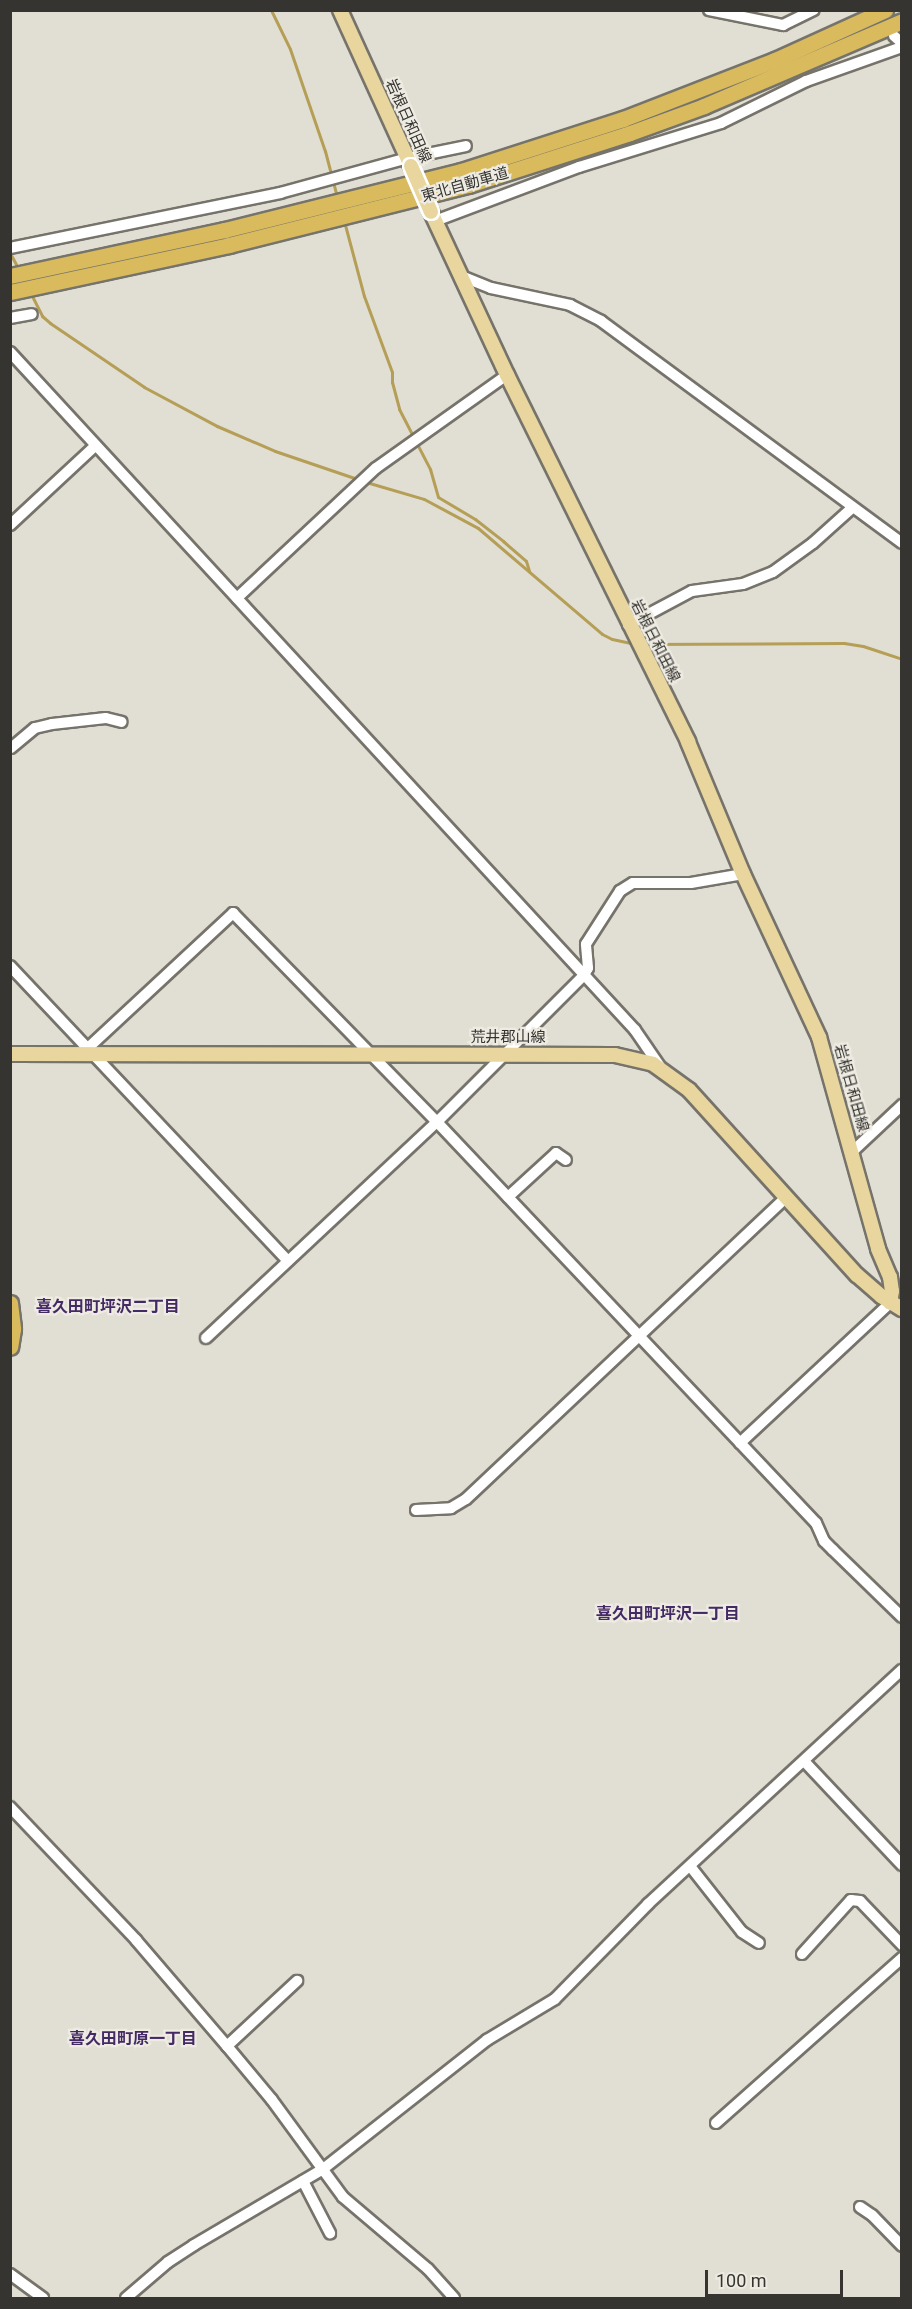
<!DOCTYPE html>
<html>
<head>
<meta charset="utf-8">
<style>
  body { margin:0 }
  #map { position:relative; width:912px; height:2309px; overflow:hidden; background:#e1ded4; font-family:Roboto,"Noto Sans JP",sans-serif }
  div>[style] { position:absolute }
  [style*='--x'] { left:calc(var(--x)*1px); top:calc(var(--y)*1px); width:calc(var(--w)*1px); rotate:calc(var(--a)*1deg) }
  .stream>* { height:3px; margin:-1.5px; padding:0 1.5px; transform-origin:1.5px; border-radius:1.5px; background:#b59e55 }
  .roads { filter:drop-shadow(2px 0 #76736b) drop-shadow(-2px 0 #76736b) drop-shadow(0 2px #76736b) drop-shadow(0 -2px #76736b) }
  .minor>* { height:10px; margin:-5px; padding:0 5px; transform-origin:5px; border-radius:5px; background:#fff }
  .major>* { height:14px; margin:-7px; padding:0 7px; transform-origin:7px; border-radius:7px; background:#e8d69e }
  .highway>* { height:15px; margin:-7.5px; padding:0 7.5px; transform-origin:7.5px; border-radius:7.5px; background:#d9bb5d }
  .bridges { filter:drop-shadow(2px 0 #fff) drop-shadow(-2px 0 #fff) drop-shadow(0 2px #fff) drop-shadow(0 -2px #fff) }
  .major-bridge>* { height:14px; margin:-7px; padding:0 7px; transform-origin:7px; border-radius:7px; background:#e8d69e }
  span { translate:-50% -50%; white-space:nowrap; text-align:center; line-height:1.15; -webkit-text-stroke:4.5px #eeebe2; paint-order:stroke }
  .street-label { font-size:15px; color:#353430 }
  .neighbourhood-label { font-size:16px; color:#442a65; font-weight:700 }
  .frame { position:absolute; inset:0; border:12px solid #353430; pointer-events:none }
  .scale { position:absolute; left:705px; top:2270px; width:138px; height:27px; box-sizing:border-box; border:3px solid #353430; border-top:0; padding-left:8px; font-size:18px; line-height:21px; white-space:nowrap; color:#353430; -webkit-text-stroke:4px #eeebe2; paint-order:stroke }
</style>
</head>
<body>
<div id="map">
  <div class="stream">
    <i style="--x:271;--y:10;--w:43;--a:64"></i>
    <i style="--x:290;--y:49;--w:108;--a:71.1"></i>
    <i style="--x:325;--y:151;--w:48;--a:75.4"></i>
    <i style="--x:344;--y:221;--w:78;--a:75.1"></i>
    <i style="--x:364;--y:296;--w:81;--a:69.8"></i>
    <i style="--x:392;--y:372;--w:10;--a:90"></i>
    <i style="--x:392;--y:382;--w:28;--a:75"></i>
    <i style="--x:399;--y:409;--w:68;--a:62.7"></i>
    <i style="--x:430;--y:469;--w:29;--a:74"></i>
    <i style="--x:438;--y:497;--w:43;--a:30.7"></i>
    <i style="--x:475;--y:519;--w:36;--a:38"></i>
    <i style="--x:503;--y:541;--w:30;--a:41"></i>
    <i style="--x:526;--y:561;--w:10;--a:73"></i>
    <i style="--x:10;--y:253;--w:19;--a:62"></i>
    <i style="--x:30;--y:292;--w:27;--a:63"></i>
    <i style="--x:42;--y:316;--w:11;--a:41"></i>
    <i style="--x:50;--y:323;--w:114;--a:34.2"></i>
    <i style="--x:144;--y:387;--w:83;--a:28.1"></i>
    <i style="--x:217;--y:426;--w:63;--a:23.3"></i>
    <i style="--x:275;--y:451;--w:90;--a:18.8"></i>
    <i style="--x:366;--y:482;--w:60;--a:16.3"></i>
    <i style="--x:424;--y:499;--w:61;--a:28.2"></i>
    <i style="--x:478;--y:528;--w:163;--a:40.5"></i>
    <i style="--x:602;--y:634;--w:11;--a:27"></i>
    <i style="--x:612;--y:639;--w:25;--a:12"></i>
    <i style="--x:645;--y:644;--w:199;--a:-0.3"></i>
    <i style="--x:844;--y:643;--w:19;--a:9"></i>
    <i style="--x:863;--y:646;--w:41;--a:18.4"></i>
  </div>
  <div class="roads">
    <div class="minor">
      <i style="--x:709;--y:10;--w:76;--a:11.5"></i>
      <i style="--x:783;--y:25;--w:34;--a:-26"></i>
      <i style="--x:894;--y:36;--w:11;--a:41"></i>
      <i style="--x:435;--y:221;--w:154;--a:-20.6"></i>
      <i style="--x:579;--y:167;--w:149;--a:-17.2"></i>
      <i style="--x:721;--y:123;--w:95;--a:-26.3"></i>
      <i style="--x:806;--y:81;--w:102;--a:-19.5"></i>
      <i style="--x:10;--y:248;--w:276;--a:-11.5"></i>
      <i style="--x:280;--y:193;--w:133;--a:-15.3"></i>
      <i style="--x:408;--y:158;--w:59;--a:-11.7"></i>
      <i style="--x:461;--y:276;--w:32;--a:22"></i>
      <i style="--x:491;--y:288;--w:81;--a:12.1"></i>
      <i style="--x:570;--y:305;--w:35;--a:27"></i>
      <i style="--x:601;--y:321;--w:374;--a:36.4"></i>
      <i style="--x:10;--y:318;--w:22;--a:-10"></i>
      <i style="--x:10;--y:352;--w:922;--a:47.33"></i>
      <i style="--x:635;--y:1030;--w:46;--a:55.6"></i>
      <i style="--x:10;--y:525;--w:117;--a:-42.9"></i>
      <i style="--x:237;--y:598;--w:190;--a:-43.1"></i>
      <i style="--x:376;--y:468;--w:161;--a:-35.4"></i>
      <i style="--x:628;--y:625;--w:72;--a:-28"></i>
      <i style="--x:692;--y:591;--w:51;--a:-7.8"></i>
      <i style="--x:743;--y:584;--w:32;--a:-22"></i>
      <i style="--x:773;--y:572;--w:49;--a:-35.9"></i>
      <i style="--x:813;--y:543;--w:52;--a:-41.9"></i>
      <i style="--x:11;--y:748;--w:31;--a:-40"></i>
      <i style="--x:35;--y:728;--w:17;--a:-13"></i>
      <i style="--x:52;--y:724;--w:54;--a:-6.3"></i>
      <i style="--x:106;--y:718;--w:16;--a:14"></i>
      <i style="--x:10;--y:966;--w:405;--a:46.7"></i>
      <i style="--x:89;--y:1047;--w:197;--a:-42.9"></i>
      <i style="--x:233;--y:913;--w:292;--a:45.7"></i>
      <i style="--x:437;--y:1122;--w:552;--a:46.62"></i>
      <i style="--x:816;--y:1523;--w:20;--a:66"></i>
      <i style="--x:824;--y:1541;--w:13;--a:45"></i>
      <i style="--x:833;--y:1550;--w:96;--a:44.2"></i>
      <i style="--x:852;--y:1152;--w:69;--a:-43.2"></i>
      <i style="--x:508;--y:1197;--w:65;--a:-42.5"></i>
      <i style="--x:556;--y:1153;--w:12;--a:35"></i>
      <i style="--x:206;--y:1338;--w:316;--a:-43.1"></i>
      <i style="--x:437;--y:1122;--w:208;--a:-45"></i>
      <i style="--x:584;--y:975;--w:8;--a:-60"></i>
      <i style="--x:588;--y:968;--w:24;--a:-95"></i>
      <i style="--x:586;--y:944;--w:63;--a:-57.3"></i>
      <i style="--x:620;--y:891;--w:15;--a:-32"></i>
      <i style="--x:633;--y:883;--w:58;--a:0"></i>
      <i style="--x:691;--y:883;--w:53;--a:-9.8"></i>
      <i style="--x:740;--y:1443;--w:205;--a:-43"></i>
      <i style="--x:416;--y:1510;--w:35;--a:-3"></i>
      <i style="--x:451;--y:1508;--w:17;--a:-31"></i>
      <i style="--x:466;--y:1499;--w:440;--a:-43.3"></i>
      <i style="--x:804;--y:1761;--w:143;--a:46.7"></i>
      <i style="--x:10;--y:1807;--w:183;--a:46.5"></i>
      <i style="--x:136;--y:1940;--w:140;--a:49.4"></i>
      <i style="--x:227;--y:2046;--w:70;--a:50.2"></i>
      <i style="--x:272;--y:2100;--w:120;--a:53.8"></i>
      <i style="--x:343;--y:2197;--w:111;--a:40.3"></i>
      <i style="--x:428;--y:2269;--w:39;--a:48"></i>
      <i style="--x:690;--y:1866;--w:84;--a:51.8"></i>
      <i style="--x:742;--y:1932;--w:20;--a:33"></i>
      <i style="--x:802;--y:1954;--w:73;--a:-47.8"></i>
      <i style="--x:851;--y:1900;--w:9;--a:6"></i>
      <i style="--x:860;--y:1901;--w:61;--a:46.3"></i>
      <i style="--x:227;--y:2046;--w:96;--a:-42.9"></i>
      <i style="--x:716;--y:2123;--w:249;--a:-41.6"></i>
      <i style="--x:303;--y:2181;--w:59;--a:62.6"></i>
      <i style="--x:860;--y:2207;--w:14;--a:34"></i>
      <i style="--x:872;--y:2215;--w:43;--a:45.9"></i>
      <i style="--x:10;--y:2274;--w:41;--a:36"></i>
      <i style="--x:126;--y:2298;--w:55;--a:-40.6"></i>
      <i style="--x:168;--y:2262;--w:31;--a:-33"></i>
      <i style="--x:194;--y:2245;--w:150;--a:-30.5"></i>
      <i style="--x:323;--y:2169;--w:209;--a:-38.2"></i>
      <i style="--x:487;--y:2040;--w:79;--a:-31.1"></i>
      <i style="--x:555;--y:1999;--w:133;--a:-45.6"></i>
      <i style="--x:648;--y:1904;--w:345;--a:-42.7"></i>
    </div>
    <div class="major">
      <i style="--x:340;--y:10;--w:171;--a:65.5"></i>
      <i style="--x:431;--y:212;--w:180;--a:65"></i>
      <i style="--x:507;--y:375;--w:409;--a:63.7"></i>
      <i style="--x:688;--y:742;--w:143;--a:67.4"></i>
      <i style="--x:743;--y:874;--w:180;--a:65"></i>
      <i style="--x:819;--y:1037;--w:220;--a:74.4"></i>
      <i style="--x:878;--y:1249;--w:30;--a:67"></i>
      <i style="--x:890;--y:1277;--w:14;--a:82"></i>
      <i style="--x:892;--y:1291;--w:12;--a:99"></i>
      <i style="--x:10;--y:1054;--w:605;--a:0.09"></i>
      <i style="--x:615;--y:1055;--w:39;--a:13"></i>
      <i style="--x:653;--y:1064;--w:44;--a:35.8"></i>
      <i style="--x:689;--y:1090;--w:250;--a:47.8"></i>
      <i style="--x:857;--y:1275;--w:32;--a:41"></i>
      <i style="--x:881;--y:1296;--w:25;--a:32"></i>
    </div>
    <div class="highway">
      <i style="--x:10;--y:276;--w:220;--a:-12.1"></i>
      <i style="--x:225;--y:230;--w:243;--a:-14"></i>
      <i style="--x:461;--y:171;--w:170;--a:-17.8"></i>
      <i style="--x:623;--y:119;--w:163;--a:-21.2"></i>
      <i style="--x:775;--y:60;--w:121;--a:-24.4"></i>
      <i style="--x:10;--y:292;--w:224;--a:-12.1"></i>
      <i style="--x:229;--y:245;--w:246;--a:-14.1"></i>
      <i style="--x:468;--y:185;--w:170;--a:-17.8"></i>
      <i style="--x:630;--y:133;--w:79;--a:-20"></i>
      <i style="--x:704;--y:106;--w:215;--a:-23.2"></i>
      <i style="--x:10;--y:1303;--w:26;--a:83"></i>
      <i style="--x:13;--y:1329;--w:18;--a:99"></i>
    </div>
  </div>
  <div class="bridges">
    <div class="major-bridge">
      <i style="--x:411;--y:166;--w:50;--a:66.5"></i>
    </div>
  </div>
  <div class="street-label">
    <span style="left:408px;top:121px;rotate:66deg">岩根日和田線</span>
    <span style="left:465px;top:185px;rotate:-16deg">東北自動車道</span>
    <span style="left:655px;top:641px;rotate:63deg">岩根日和田線</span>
    <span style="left:508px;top:1038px">荒井郡山線</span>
    <span style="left:851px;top:1088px;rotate:74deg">岩根日和田線</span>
  </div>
  <div class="neighbourhood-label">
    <span style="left:108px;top:1307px">喜久田町坪沢二丁目</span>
    <span style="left:668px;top:1614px">喜久田町坪沢一丁目</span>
    <span style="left:133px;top:2039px">喜久田町原一丁目</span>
  </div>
  <div class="frame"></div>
  <div class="scale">100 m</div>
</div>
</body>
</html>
